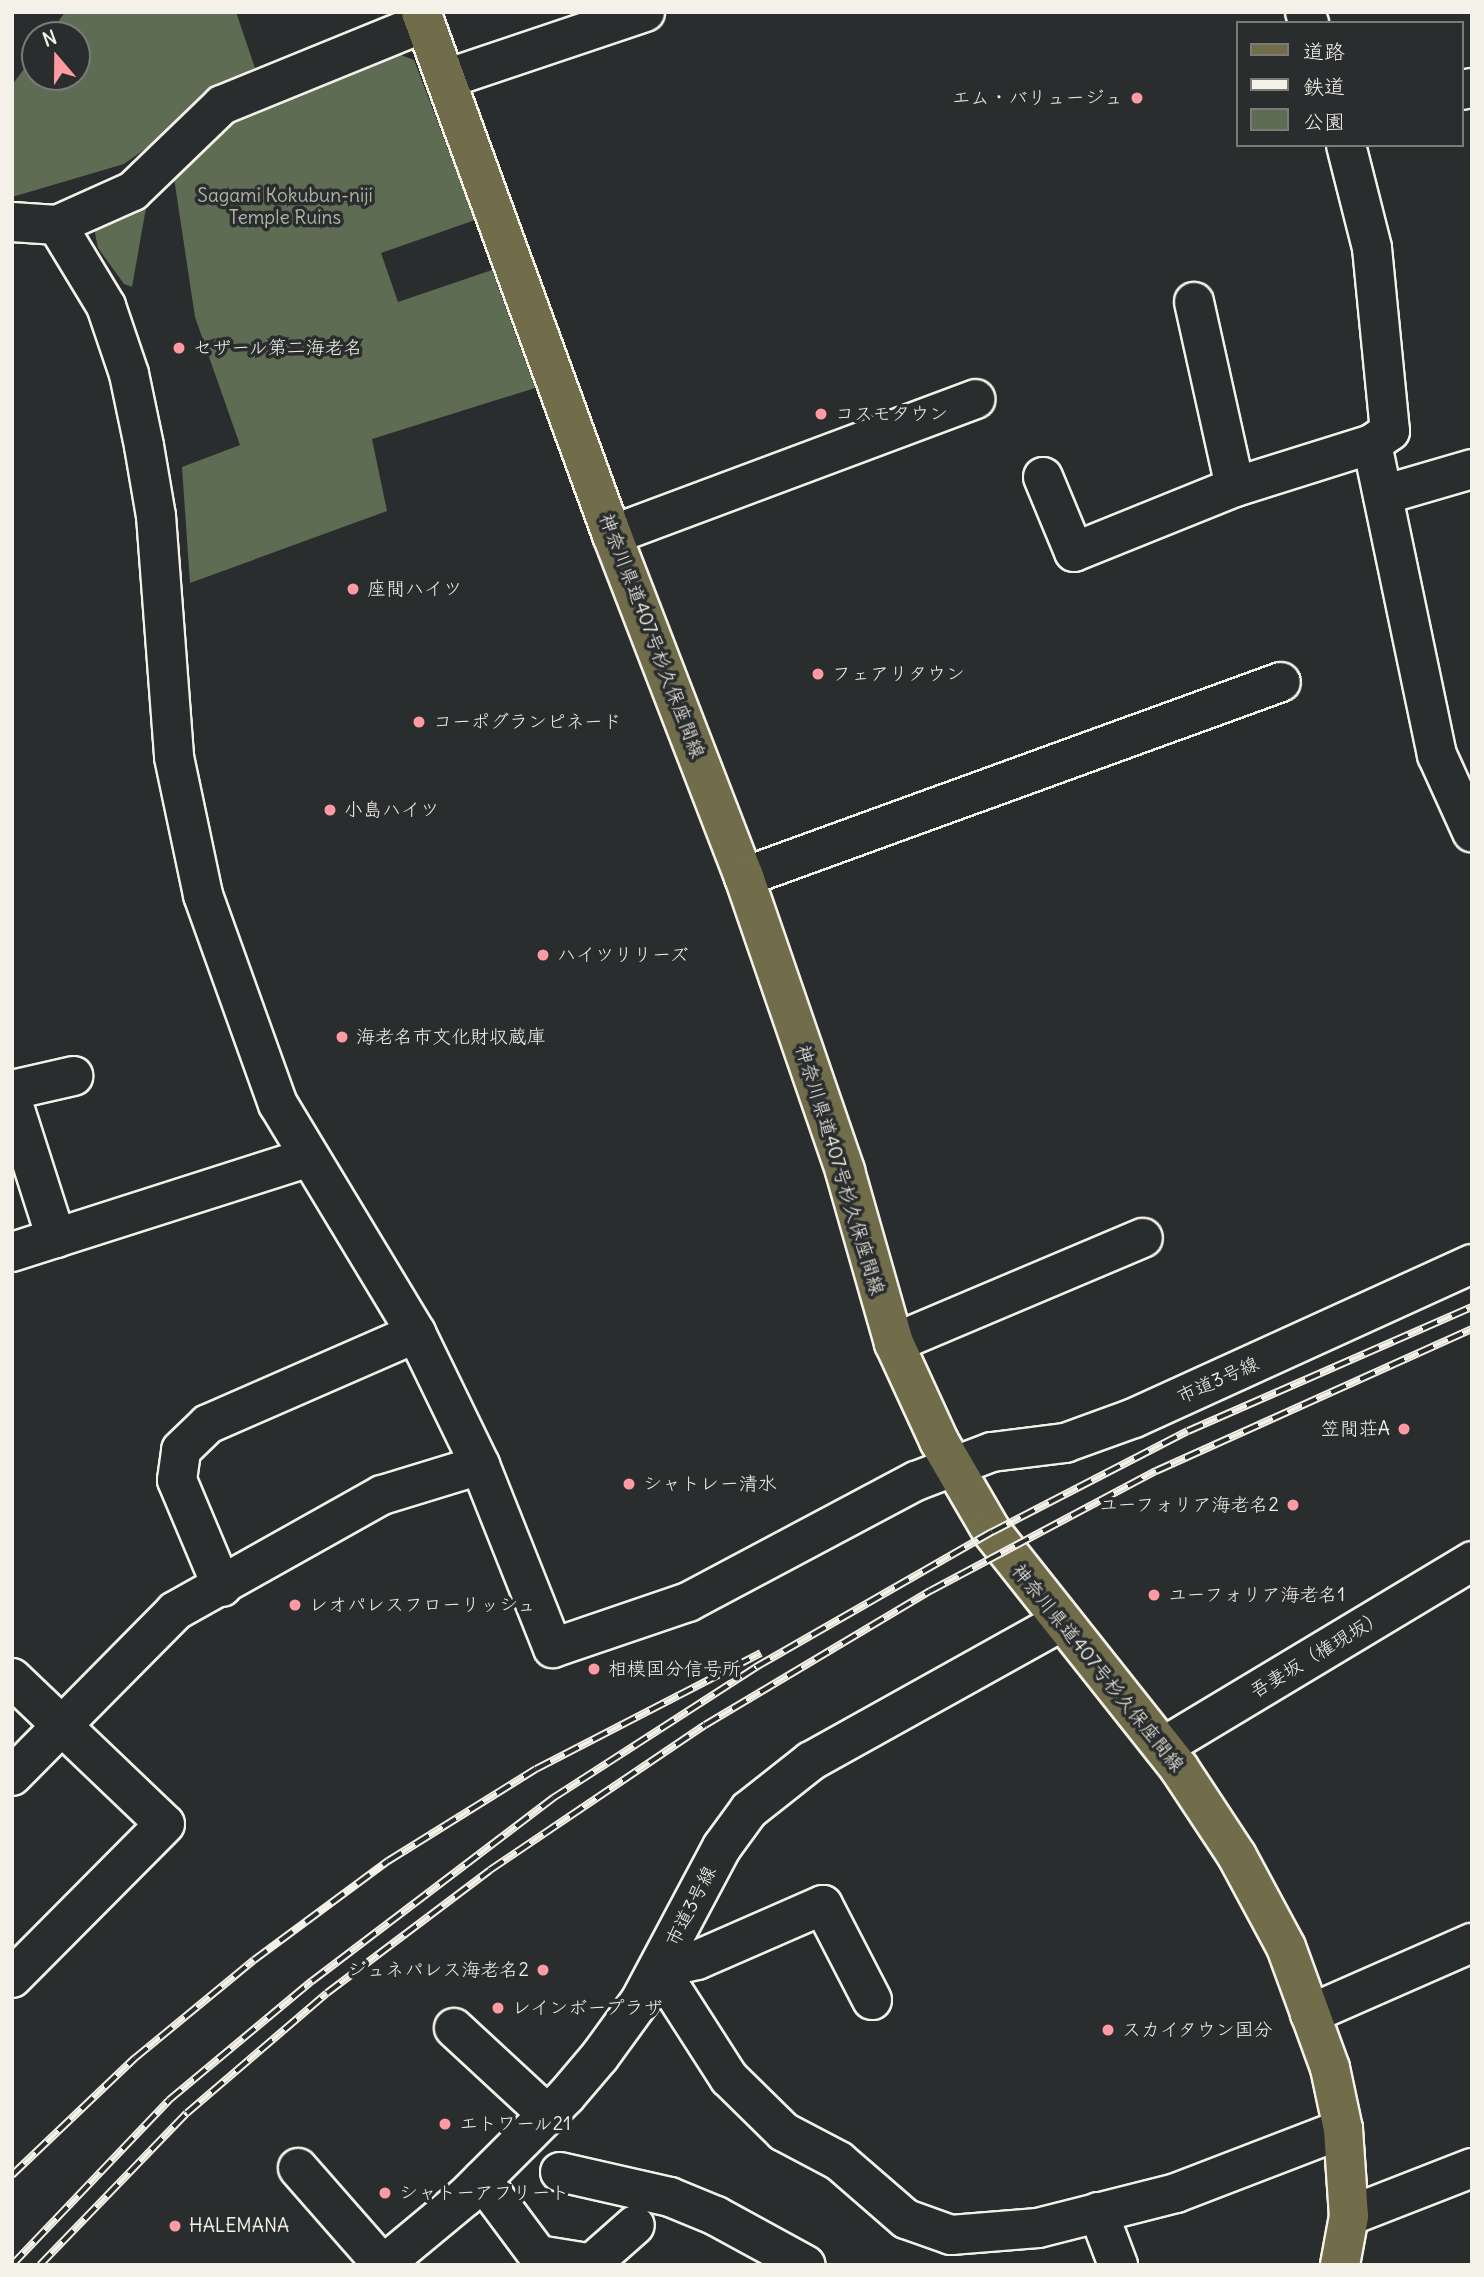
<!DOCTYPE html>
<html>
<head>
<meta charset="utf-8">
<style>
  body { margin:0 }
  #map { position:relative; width:1484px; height:2277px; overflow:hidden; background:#2a2d2e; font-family:Delius,"Klee One",sans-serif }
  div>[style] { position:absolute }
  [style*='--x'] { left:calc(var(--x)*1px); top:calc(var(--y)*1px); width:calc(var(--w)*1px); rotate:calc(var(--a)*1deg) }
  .green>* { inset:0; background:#5f6c54 }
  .roads { filter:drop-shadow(2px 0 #f4f1e8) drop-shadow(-2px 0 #f4f1e8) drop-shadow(0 2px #f4f1e8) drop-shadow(0 -2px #f4f1e8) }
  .minor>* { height:38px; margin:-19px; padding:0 19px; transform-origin:19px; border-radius:19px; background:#2a2d2e }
  .major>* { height:38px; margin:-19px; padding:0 19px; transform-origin:19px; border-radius:19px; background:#716d4b }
  .rail>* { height:8px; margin-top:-4px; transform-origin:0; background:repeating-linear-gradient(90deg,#2a2d2e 0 16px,#f4f1e8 0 32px); box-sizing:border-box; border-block:2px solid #f4f1e8 }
  .dots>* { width:19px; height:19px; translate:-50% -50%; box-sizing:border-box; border:4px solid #2a2d2e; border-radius:50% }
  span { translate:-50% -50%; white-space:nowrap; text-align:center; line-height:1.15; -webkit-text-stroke:7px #2a2d2e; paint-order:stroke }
  .poi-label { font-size:19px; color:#f4f1e8 }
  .right { translate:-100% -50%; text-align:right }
  .left { translate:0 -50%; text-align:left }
  .park-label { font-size:19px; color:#b1b5a5 }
  .street-label { font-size:19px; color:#f4f1e8 }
  .frame { position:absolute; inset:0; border:14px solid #f4f1e8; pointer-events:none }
  .legend { position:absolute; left:1236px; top:21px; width:228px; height:126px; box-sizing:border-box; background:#2a2d2e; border:2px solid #7b7b78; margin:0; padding:9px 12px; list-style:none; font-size:21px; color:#f4f1e8 }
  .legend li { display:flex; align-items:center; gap:14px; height:35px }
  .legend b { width:35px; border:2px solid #7b7b78 }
  .north { position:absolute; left:21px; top:21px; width:70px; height:70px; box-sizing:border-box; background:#2a2d2e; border:2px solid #7b7b78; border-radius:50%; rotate:340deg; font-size:19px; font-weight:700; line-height:28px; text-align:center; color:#f4f1e8 }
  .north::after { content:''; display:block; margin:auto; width:24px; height:32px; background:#ff9aa2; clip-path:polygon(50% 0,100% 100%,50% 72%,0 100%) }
</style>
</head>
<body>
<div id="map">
  <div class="green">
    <i style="clip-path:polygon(65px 12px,236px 12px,255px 68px,208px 90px,170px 131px,124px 164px,12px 197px,12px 85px,35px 54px,35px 77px,77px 77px,77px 35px,49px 35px)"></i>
    <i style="clip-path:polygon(393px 52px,414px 60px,475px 220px,381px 253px,398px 302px,492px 270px,535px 388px,372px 439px,387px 511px,190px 583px,182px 467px,240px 445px,195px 317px,174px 178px,231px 113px)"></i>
    <i style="clip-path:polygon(147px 202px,132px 287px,124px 284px,98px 248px,95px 233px,97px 224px)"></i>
  </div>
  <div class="roads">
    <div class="minor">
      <i style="--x:1305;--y:12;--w:12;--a:70"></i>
      <i style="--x:446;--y:79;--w:210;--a:-18.6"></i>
      <i style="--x:1461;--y:90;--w:11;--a:-10"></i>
      <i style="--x:1346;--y:145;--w:106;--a:75.8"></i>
      <i style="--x:1372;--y:248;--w:184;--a:84.4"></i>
      <i style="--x:1390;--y:431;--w:22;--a:144"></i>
      <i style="--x:1372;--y:444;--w:318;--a:78.2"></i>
      <i style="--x:1437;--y:755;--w:85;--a:65.6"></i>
      <i style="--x:12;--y:222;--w:45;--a:3.8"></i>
      <i style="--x:57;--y:225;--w:83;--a:-24.1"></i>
      <i style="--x:133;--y:191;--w:124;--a:-44"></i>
      <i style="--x:222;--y:105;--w:219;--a:-22.2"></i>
      <i style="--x:57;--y:225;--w:95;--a:58.8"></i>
      <i style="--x:106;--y:306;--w:72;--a:71.3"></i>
      <i style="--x:129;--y:374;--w:74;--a:78.2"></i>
      <i style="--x:144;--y:446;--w:71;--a:80.3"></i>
      <i style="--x:156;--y:516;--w:242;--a:85.7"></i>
      <i style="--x:174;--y:757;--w:141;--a:78.1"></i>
      <i style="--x:203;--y:895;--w:222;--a:70.3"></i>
      <i style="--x:278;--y:1104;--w:267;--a:58.9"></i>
      <i style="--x:416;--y:1333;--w:147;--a:64.1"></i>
      <i style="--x:480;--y:1465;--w:197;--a:68.3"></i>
      <i style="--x:553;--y:1648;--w:143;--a:-18.8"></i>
      <i style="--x:688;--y:1602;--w:258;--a:-28"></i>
      <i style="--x:916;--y:1481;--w:81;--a:-20.9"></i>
      <i style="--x:992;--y:1452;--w:74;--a:-7"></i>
      <i style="--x:1065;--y:1443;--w:73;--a:-19.9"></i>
      <i style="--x:1134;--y:1418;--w:371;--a:-24.5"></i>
      <i style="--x:1194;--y:302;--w:189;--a:77.5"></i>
      <i style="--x:1043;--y:477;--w:81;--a:67.5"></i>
      <i style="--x:1074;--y:552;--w:174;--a:-22"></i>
      <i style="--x:1235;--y:487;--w:144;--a:-17.4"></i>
      <i style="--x:1383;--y:495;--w:93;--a:-16.3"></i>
      <i style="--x:612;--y:535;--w:388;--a:-20.5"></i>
      <i style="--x:744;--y:877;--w:571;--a:-19.96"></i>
      <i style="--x:12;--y:1090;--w:63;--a:-12.9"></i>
      <i style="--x:12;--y:1100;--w:145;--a:72.3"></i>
      <i style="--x:12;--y:1252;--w:312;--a:-17.7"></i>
      <i style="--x:894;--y:1343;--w:270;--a:-22.9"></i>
      <i style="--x:222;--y:1587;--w:116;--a:-112.8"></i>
      <i style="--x:177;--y:1480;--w:30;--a:-82"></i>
      <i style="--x:181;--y:1450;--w:37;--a:-44"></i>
      <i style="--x:208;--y:1424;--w:227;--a:-23.6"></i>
      <i style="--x:12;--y:1678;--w:211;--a:43.7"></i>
      <i style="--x:165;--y:1824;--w:217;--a:134.8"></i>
      <i style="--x:1163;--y:1747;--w:361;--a:-31"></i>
      <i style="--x:12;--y:1776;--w:232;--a:-45.3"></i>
      <i style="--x:175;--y:1611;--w:237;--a:-29.3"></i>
      <i style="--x:382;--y:1495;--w:102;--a:-17"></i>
      <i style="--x:872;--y:2000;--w:107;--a:-117.3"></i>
      <i style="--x:823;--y:1905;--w:137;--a:156.4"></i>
      <i style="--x:697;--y:1960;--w:39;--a:167"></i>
      <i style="--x:659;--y:1969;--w:130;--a:57.3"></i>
      <i style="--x:729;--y:2078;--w:77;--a:44.5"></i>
      <i style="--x:784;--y:2132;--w:62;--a:27.8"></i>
      <i style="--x:839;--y:2161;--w:89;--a:40.9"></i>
      <i style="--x:906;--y:2219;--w:48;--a:19.6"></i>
      <i style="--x:951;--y:2235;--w:87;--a:-4.6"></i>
      <i style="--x:1038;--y:2228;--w:142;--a:-14.2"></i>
      <i style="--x:1176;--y:2193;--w:179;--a:-21"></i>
      <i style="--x:1310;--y:2014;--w:177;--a:-23.7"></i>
      <i style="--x:454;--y:2028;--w:128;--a:42.8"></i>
      <i style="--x:298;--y:2168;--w:129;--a:48.8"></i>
      <i style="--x:560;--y:2172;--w:113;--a:12.8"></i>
      <i style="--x:670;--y:2197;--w:50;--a:22.4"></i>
      <i style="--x:716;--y:2216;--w:102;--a:28.6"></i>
      <i style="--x:482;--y:2180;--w:94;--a:53.3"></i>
      <i style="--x:538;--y:2255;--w:63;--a:9.2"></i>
      <i style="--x:1098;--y:2212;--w:57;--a:69.3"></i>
      <i style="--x:1349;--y:2216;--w:132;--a:-21.3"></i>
      <i style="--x:592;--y:2263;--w:57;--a:-41.5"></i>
      <i style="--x:383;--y:2265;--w:107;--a:-39.7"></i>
      <i style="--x:465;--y:2197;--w:143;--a:-45"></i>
      <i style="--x:566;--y:2096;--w:52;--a:-49.6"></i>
      <i style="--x:600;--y:2056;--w:68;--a:-54"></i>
      <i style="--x:640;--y:2001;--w:174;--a:-62"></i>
      <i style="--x:722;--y:1847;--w:46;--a:-53.9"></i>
      <i style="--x:749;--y:1810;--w:79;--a:-38.3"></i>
      <i style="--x:811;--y:1761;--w:286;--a:-29.1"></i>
    </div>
    <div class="major">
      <i style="--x:421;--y:12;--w:557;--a:69.94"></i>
      <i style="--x:612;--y:535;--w:367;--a:68.9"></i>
      <i style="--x:744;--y:877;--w:311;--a:71"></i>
      <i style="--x:845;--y:1171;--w:179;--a:74.1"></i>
      <i style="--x:894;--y:1343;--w:108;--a:65.3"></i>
      <i style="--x:939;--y:1441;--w:105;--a:59.8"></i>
      <i style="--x:992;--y:1532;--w:301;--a:51.6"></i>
      <i style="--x:1179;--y:1768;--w:105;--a:56.6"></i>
      <i style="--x:1237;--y:1856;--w:103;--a:61.7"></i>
      <i style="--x:1286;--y:1947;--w:129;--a:70"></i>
      <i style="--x:1330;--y:2068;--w:62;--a:78"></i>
      <i style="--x:1343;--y:2129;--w:87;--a:86.1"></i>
      <i style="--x:1349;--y:2216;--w:50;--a:100.4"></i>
    </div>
  </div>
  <div class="rail">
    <i style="--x:12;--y:2175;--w:170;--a:-43.6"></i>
    <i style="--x:135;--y:2058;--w:154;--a:-39.5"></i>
    <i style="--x:254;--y:1960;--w:167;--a:-36.5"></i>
    <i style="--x:388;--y:1861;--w:174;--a:-31.9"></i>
    <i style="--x:536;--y:1769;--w:253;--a:-27.3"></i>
    <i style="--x:12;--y:2265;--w:228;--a:-46.4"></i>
    <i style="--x:169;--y:2100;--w:186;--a:-39.8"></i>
    <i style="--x:312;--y:1981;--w:303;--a:-37.2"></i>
    <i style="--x:553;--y:1798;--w:242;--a:-32.8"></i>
    <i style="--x:756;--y:1667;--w:272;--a:-29.8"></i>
    <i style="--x:992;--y:1532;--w:220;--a:-27.3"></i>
    <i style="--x:1188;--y:1431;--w:310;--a:-23.6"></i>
    <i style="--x:40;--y:2265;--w:211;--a:-46"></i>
    <i style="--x:187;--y:2113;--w:184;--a:-40.6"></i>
    <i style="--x:327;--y:1993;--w:204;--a:-37"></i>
    <i style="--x:490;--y:1870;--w:259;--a:-34"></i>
    <i style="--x:705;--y:1725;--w:262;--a:-30.8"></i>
    <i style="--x:930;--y:1591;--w:256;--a:-28"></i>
    <i style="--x:1156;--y:1471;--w:346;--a:-24.2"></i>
  </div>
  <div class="dots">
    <i style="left:1137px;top:98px;background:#ff9aa2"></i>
    <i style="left:179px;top:348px;background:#ff9aa2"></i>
    <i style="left:821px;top:414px;background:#ff9aa2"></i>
    <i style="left:353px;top:589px;background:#ff9aa2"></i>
    <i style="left:818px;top:674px;background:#ff9aa2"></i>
    <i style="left:419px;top:722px;background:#ff9aa2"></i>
    <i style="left:330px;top:810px;background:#ff9aa2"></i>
    <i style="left:543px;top:955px;background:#ff9aa2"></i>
    <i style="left:342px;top:1037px;background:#ff9aa2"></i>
    <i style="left:1404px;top:1429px;background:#ff9aa2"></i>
    <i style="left:629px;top:1484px;background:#ff9aa2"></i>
    <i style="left:1293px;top:1505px;background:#ff9aa2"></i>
    <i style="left:1154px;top:1595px;background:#ff9aa2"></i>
    <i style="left:295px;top:1605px;background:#ff9aa2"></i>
    <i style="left:594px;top:1669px;background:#ff9aa2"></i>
    <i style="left:543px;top:1970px;background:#ff9aa2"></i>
    <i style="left:498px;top:2008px;background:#ff9aa2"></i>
    <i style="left:1108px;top:2030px;background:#ff9aa2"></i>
    <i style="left:445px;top:2124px;background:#ff9aa2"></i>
    <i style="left:385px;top:2193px;background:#ff9aa2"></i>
    <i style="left:175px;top:2226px;background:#ff9aa2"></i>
  </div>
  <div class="poi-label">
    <span class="right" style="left:1123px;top:98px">エム・バリュージュ</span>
    <span class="left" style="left:193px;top:348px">セザール第二海老名</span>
    <span class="left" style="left:835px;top:414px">コスモタウン</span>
    <span class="left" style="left:367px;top:589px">座間ハイツ</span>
    <span class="left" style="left:832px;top:674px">フェアリタウン</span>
    <span class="left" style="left:433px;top:722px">コーポグランピネード</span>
    <span class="left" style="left:344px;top:810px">小島ハイツ</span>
    <span class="left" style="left:557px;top:955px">ハイツリリーズ</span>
    <span class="left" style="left:356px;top:1037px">海老名市文化財収蔵庫</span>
    <span class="right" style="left:1390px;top:1429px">笠間荘A</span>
    <span class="left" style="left:643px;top:1484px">シャトレー清水</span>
    <span class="right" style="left:1279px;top:1505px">ユーフォリア海老名2</span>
    <span class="left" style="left:1168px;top:1595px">ユーフォリア海老名1</span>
    <span class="left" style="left:309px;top:1605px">レオパレスフローリッシュ</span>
    <span class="left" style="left:608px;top:1669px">相模国分信号所</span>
    <span class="right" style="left:529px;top:1970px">ジュネパレス海老名2</span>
    <span class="left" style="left:512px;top:2008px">レインボープラザ</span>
    <span class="left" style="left:1122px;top:2030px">スカイタウン国分</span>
    <span class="left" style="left:459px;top:2124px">エトワール21</span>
    <span class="left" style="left:399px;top:2193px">シャトーアフリート</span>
    <span class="left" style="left:189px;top:2226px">HALEMANA</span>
  </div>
  <div class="park-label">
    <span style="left:285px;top:207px">Sagami Kokubun-niji<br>Temple Ruins</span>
  </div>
  <div class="street-label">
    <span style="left:652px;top:636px;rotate:69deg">神奈川県道407号杉久保座間線</span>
    <span style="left:840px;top:1170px;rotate:73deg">神奈川県道407号杉久保座間線</span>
    <span style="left:1218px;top:1380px;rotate:-24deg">市道3号線</span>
    <span style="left:1317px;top:1654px;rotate:-31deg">吾妻坂（権現坂）</span>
    <span style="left:1098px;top:1668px;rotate:51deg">神奈川県道407号杉久保座間線</span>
    <span style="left:691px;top:1906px;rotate:-63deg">市道3号線</span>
  </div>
  <div class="frame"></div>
  <ul class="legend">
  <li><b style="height:9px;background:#716d4b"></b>道路</li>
  <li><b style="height:9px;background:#f4f1e8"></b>鉄道</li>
  <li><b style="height:19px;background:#5f6c54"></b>公園</li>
  </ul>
  <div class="north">N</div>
</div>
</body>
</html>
